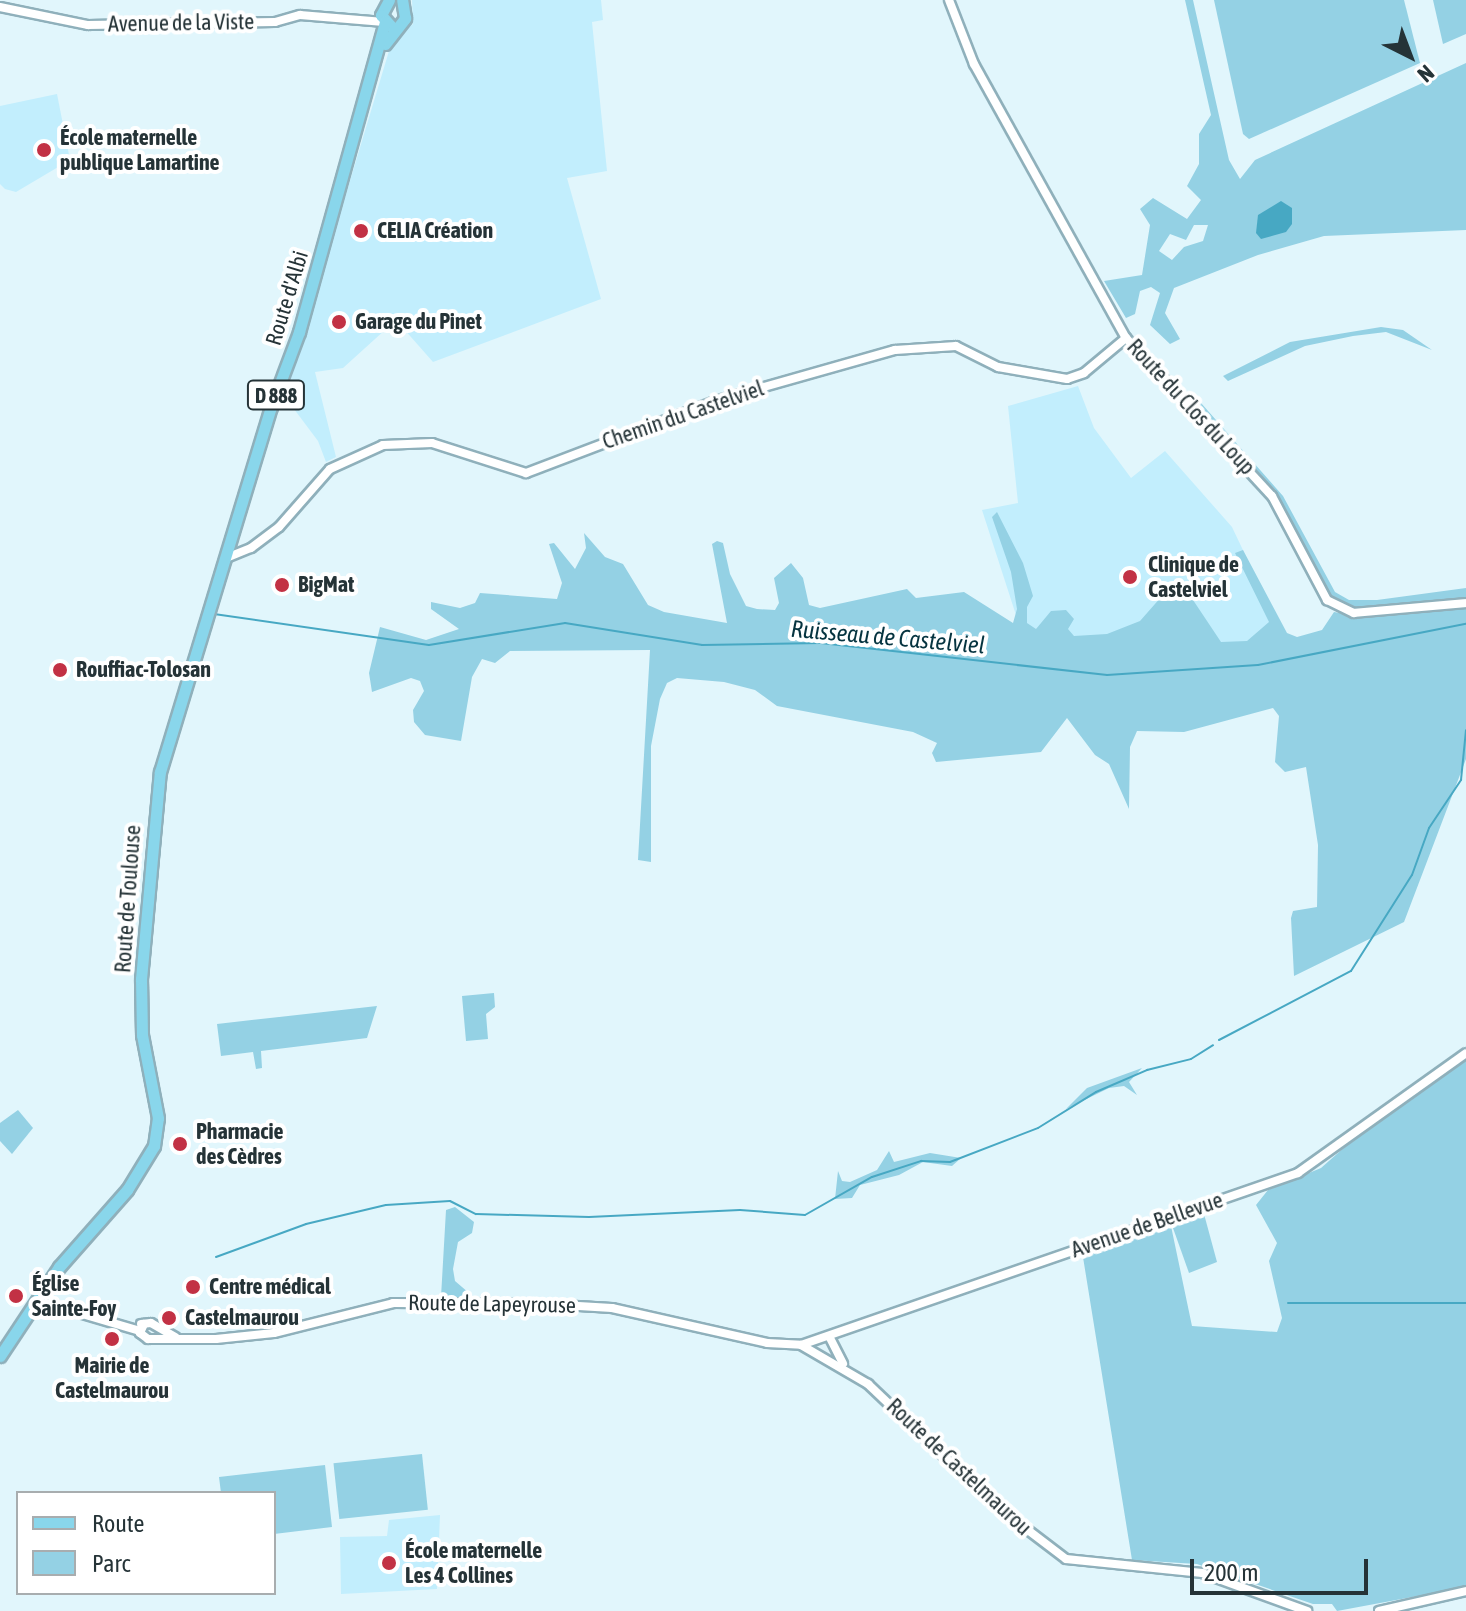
<!DOCTYPE html>
<html>
<head>
<meta charset="utf-8">
<style>
  body { margin:0 }
  #map { position:relative; width:1466px; height:1611px; overflow:hidden; background:#e1f6fc; font-family:"Asap Condensed",sans-serif }
  div>[style] { position:absolute }
  [style*='--x'] { left:calc(var(--x)*1px); top:calc(var(--y)*1px); width:calc(var(--w)*1px); rotate:calc(var(--a)*1deg) }
  .built>* { inset:0; background:#c2eefd }
  .green>* { inset:0; background:#94d1e4; transform-origin:0 0 }
  .water>* { inset:0; background:#47a8c3 }
  .stream>* { height:2px; margin:-1px; padding:0 1px; transform-origin:1px; border-radius:1px; background:#47a8c3 }
  .roads { filter:drop-shadow(2px 0 #8fb0bb) drop-shadow(-2px 0 #8fb0bb) drop-shadow(0 2px #8fb0bb) drop-shadow(0 -2px #8fb0bb) }
  .tertiary>* { height:8px; margin:-4px; padding:0 4px; transform-origin:4px; border-radius:4px; background:#fff }
  .primary>* { height:11px; margin:-5.5px; padding:0 5.5px; transform-origin:5.5px; border-radius:5.5px; background:#89d6eb }
  .dots>* { width:22px; height:22px; translate:-50% -50%; box-sizing:border-box; border:4px solid #fff; border-radius:50% }
  span { translate:-50% -50%; white-space:nowrap; text-align:center; line-height:1.15; -webkit-text-stroke:8px #fff; paint-order:stroke }
  .shield-label span { padding:2px 6px; background:#fff; border:2px solid; border-radius:6px; -webkit-text-stroke-width:0 }
  .shield-label { font-size:20px; color:#253337; font-weight:700 }
  .street-label { font-size:22px; color:#253337 }
  .poi-label { font-size:22px; color:#253337; font-weight:700 }
  .left { translate:0 -50%; text-align:left }
  .water-label { font-size:24px; color:#063440; font-style:italic }
  .legend { position:absolute; left:16px; top:1491px; width:260px; height:104px; box-sizing:border-box; background:#fff; border:2px solid #a8adaf; margin:0; padding:10px 14px; list-style:none; font-size:24px; color:#253337 }
  .legend li { display:flex; align-items:center; gap:16px; height:40px }
  .legend b { width:40px; border:2px solid #a8adaf }
  .north { position:absolute; left:1370px; top:16px; width:80px; height:80px; -webkit-text-stroke:6px #fff; paint-order:stroke; rotate:138deg; font-size:22px; font-weight:700; line-height:32px; text-align:center; color:#253337 }
  .north::after { content:''; display:block; margin:auto; width:28px; height:36px; background:#253337; clip-path:polygon(50% 0,100% 100%,50% 72%,0 100%) }
  .scale { position:absolute; left:1190px; top:1559px; width:178px; height:36px; box-sizing:border-box; border:4px solid #253337; border-top:0; padding-left:10px; font-size:24px; line-height:28px; white-space:nowrap; color:#253337; -webkit-text-stroke:6px #fff; paint-order:stroke }
</style>
</head>
<body>
<div id="map">
  <div class="built">
    <i style="clip-path:polygon(412px 0,601px 0,603px 20px,592px 22px,607px 171px,567px 178px,601px 299px,433px 362px,396px 320px,343px 368px,315px 372px,336px 457px,326px 462px,318px 441px,285px 397px,389px 51px,396px 37px,413px 24px)"></i>
    <i style="clip-path:polygon(57px 94px,70px 160px,16px 192px,5px 189px,0 184px,0 106px)"></i>
    <i style="clip-path:polygon(1078px 386px,1094px 428px,1131px 478px,1165px 451px,1232px 527px,1280px 628px,1220px 653px,1026px 646px,982px 510px,1018px 503px,1008px 406px)"></i>
    <i style="clip-path:polygon(440px 1515px,437px 1589px,341px 1594px,340px 1537px,387px 1536px,389px 1520px)"></i>
  </div>
  <div class="green">
    <i style="clip-path:polygon(evenodd,1185px 0,1193px 0,1229px 160px,1240px 179px,1255px 160px,1466px 63px,1466px 230px,1324px 236px,1258px 255px,1174px 288px,1165px 313px,1180px 339px,1170px 344px,1150px 325px,1160px 293px,1151px 287px,1140px 291px,1135px 314px,1126px 318px,1104px 281px,1142px 275px,1150px 225px,1140px 209px,1153px 198px,1187px 219px,1201px 200px,1187px 186px,1199px 164px,1199px 134px,1211px 115px,1185px 0,1194px 225px,1208px 225px,1203px 241px,1184px 247px,1172px 260px,1159px 251px,1170px 234px,1186px 240px,1194px 225px)"></i>
    <i style="clip-path:polygon(1214px 0,1404px 0,1420px 63px,1249px 139px,1243px 134px)"></i>
    <i style="clip-path:polygon(1433px 0,1466px 0,1466px 34px,1443px 44px)"></i>
    <i style="clip-path:polygon(1381px 327px,1403px 330px,1432px 350px,1386px 332px,1353px 336px,1305px 346px,1228px 381px,1223px 376px,1290px 342px)"></i>
    <i style="clip-path:polygon(1201px 403px,1283px 496px,1335px 592px,1349px 600px,1377px 600px,1466px 588px,1466px 600px,1351px 610px,1335px 603px,1275px 496px,1193px 404px)"></i>
    <i style="clip-path:polygon(997px 512px,1023px 563px,1033px 596px,1027px 607px,1027px 623px,1036px 629px,1051px 611px,1066px 610px,1074px 619px,1068px 629px,1074px 636px,1107px 634px,1140px 621px,1162px 596px,1183px 585px,1221px 642px,1247px 641px,1269px 622px,1235px 553px,1243px 550px,1287px 633px,1297px 637px,1322px 630px,1334px 612px,1361px 617px,1466px 607px,1466px 759px,1404px 922px,1294px 976px,1291px 918px,1293px 911px,1317px 907px,1318px 845px,1306px 767px,1285px 772px,1275px 762px,1279px 716px,1273px 708px,1184px 732px,1137px 731px,1130px 747px,1129px 809px,1109px 764px,1095px 755px,1067px 718px,1041px 752px,936px 762px,932px 753px,937px 743px,913px 732px,777px 706px,755px 690px,724px 682px,677px 678px,667px 683px,660px 699px,651px 746px,651px 862px,638px 860px,650px 650px,510px 651px,495px 663px,482px 659px,472px 677px,461px 741px,425px 735px,414px 722px,413px 710px,424px 691px,420px 681px,411px 678px,372px 692px,369px 673px,380px 627px,426px 640px,459px 629px,431px 609px,431px 602px,460px 608px,475px 603px,480px 593px,557px 599px,562px 583px,549px 544px,554px 543px,575px 569px,586px 548px,584px 533px,605px 557px,623px 564px,648px 605px,664px 612px,727px 623px,712px 544px,717px 541px,723px 543px,730px 574px,746px 606px,757px 609px,775px 610px,779px 603px,774px 578px,791px 563px,803px 578px,809px 605px,820px 608px,907px 589px,916px 598px,964px 592px,1013px 623px,1017px 609px,1011px 572px,992px 517px)"></i>
    <i style="clip-path:polygon(494px 993px,495px 1007px,486px 1014px,488px 1039px,466px 1041px,462px 996px)"></i>
    <i style="clip-path:polygon(377px 1006px,367px 1038px,261px 1051px,262px 1068px,256px 1069px,253px 1052px,221px 1056px,217px 1024px)"></i>
    <i style="clip-path:polygon(1466px 1058px,1466px 1587px,1337px 1611px,1332px 1604px,1313px 1604px,1197px 1564px,1132px 1560px,1082px 1251px,1171px 1226px,1192px 1326px,1277px 1332px,1282px 1318px,1269px 1261px,1277px 1243px,1256px 1205px,1268px 1190px,1321px 1168px,1372px 1123px)"></i>
    <i style="clip-path:polygon(1142px 1068px,1129px 1082px,1137px 1095px,1124px 1086px,1109px 1088px,1066px 1109px,1087px 1088px)"></i>
    <i style="clip-path:polygon(18px 1110px,33px 1128px,12px 1154px,0 1141px,0 1123px)"></i>
    <i style="clip-path:polygon(889px 1151px,894px 1162px,930px 1153px,961px 1158px,952px 1166px,923px 1162px,899px 1175px,860px 1185px,852px 1198px,835px 1199px,838px 1171px,842px 1181px,850px 1182px,877px 1170px)"></i>
    <i style="clip-path:polygon(455px 1207px,474px 1222px,472px 1233px,458px 1242px,453px 1269px,455px 1281px,469px 1293px,461px 1299px,441px 1297px,446px 1210px)"></i>
    <i style="clip-path:polygon(1204px 1214px,1217px 1262px,1189px 1273px,1173px 1228px,1180px 1220px)"></i>
    <i style="left:422px;top:1454px;width:56px;height:89px;rotate:84deg"></i>
    <i style="clip-path:polygon(325px 1465px,332px 1527px,274px 1534px,274px 1493px,221px 1493px,219px 1477px)"></i>
  </div>
  <div class="water">
    <i style="clip-path:polygon(1281px 201px,1292px 208px,1292px 224px,1286px 232px,1261px 239px,1256px 233px,1258px 215px)"></i>
  </div>
  <div class="stream">
    <i style="--x:214;--y:614;--w:217;--a:8.2"></i>
    <i style="--x:429;--y:645;--w:138;--a:-9.2"></i>
    <i style="--x:565;--y:623;--w:139;--a:9.1"></i>
    <i style="--x:702;--y:645;--w:119;--a:-1"></i>
    <i style="--x:821;--y:643;--w:288;--a:6.4"></i>
    <i style="--x:1107;--y:675;--w:151;--a:-3.8"></i>
    <i style="--x:1258;--y:665;--w:212;--a:-11.2"></i>
    <i style="--x:1219;--y:1040;--w:149;--a:-27.6"></i>
    <i style="--x:1351;--y:971;--w:114;--a:-57.6"></i>
    <i style="--x:1412;--y:875;--w:50;--a:-70.1"></i>
    <i style="--x:1429;--y:828;--w:58;--a:-56.3"></i>
    <i style="--x:1461;--y:780;--w:50;--a:-84.3"></i>
    <i style="--x:216;--y:1257;--w:96;--a:-20.1"></i>
    <i style="--x:306;--y:1224;--w:82;--a:-13.4"></i>
    <i style="--x:386;--y:1205;--w:64;--a:-3.6"></i>
    <i style="--x:450;--y:1201;--w:29;--a:27"></i>
    <i style="--x:476;--y:1214;--w:113;--a:1.5"></i>
    <i style="--x:589;--y:1217;--w:151;--a:-2.7"></i>
    <i style="--x:740;--y:1210;--w:65;--a:4.4"></i>
    <i style="--x:805;--y:1215;--w:77;--a:-29.6"></i>
    <i style="--x:872;--y:1177;--w:52;--a:-18.1"></i>
    <i style="--x:921;--y:1161;--w:29;--a:2"></i>
    <i style="--x:950;--y:1162;--w:94;--a:-21.1"></i>
    <i style="--x:1038;--y:1128;--w:68;--a:-31.8"></i>
    <i style="--x:1096;--y:1092;--w:56;--a:-23.3"></i>
    <i style="--x:1147;--y:1070;--w:45;--a:-14"></i>
    <i style="--x:1191;--y:1059;--w:26;--a:-32"></i>
    <i style="--x:1288;--y:1303;--w:178;--a:0"></i>
  </div>
  <div class="roads">
    <div class="tertiary">
      <i style="--x:949;--y:0;--w:69;--a:68.7"></i>
      <i style="--x:974;--y:64;--w:313;--a:61"></i>
      <i style="--x:1126;--y:338;--w:215;--a:47.3"></i>
      <i style="--x:1272;--y:496;--w:118;--a:62.1"></i>
      <i style="--x:1327;--y:600;--w:30;--a:26"></i>
      <i style="--x:1354;--y:613;--w:112;--a:-5.1"></i>
      <i style="--x:0;--y:7;--w:90;--a:11.6"></i>
      <i style="--x:88;--y:25;--w:187;--a:-0.9"></i>
      <i style="--x:275;--y:22;--w:26;--a:-16"></i>
      <i style="--x:300;--y:15;--w:84;--a:4.8"></i>
      <i style="--x:226;--y:558;--w:27;--a:-22"></i>
      <i style="--x:251;--y:548;--w:35;--a:-37"></i>
      <i style="--x:279;--y:527;--w:77;--a:-48.7"></i>
      <i style="--x:330;--y:469;--w:58;--a:-24.4"></i>
      <i style="--x:383;--y:445;--w:49;--a:-2.3"></i>
      <i style="--x:432;--y:443;--w:99;--a:17.7"></i>
      <i style="--x:526;--y:473;--w:205;--a:-20.8"></i>
      <i style="--x:718;--y:400;--w:184;--a:-15.8"></i>
      <i style="--x:895;--y:350;--w:61;--a:-3.8"></i>
      <i style="--x:956;--y:346;--w:47;--a:26.6"></i>
      <i style="--x:998;--y:367;--w:70;--a:9.9"></i>
      <i style="--x:1067;--y:379;--w:18;--a:-19"></i>
      <i style="--x:1084;--y:373;--w:55;--a:-39.8"></i>
      <i style="--x:38;--y:1301;--w:106;--a:16.4"></i>
      <i style="--x:141;--y:1324;--w:10;--a:-6"></i>
      <i style="--x:151;--y:1323;--w:28;--a:30"></i>
      <i style="--x:144;--y:1324;--w:10;--a:114"></i>
      <i style="--x:140;--y:1333;--w:10;--a:37"></i>
      <i style="--x:148;--y:1339;--w:68;--a:0"></i>
      <i style="--x:216;--y:1339;--w:58;--a:-5.9"></i>
      <i style="--x:274;--y:1333;--w:123;--a:-14.1"></i>
      <i style="--x:393;--y:1303;--w:152;--a:0.4"></i>
      <i style="--x:545;--y:1304;--w:67;--a:3.4"></i>
      <i style="--x:612;--y:1308;--w:159;--a:12.7"></i>
      <i style="--x:767;--y:1343;--w:34;--a:3"></i>
      <i style="--x:801;--y:1345;--w:526;--a:-19.09"></i>
      <i style="--x:1298;--y:1173;--w:206;--a:-35.5"></i>
      <i style="--x:829;--y:1336;--w:31;--a:63"></i>
      <i style="--x:801;--y:1345;--w:78;--a:30.2"></i>
      <i style="--x:868;--y:1384;--w:175;--a:43.6"></i>
      <i style="--x:995;--y:1505;--w:89;--a:37.3"></i>
      <i style="--x:1066;--y:1559;--w:137;--a:5.9"></i>
      <i style="--x:1202;--y:1573;--w:112;--a:19.9"></i>
      <i style="--x:1379;--y:1611;--w:89;--a:-12.9"></i>
    </div>
    <div class="primary">
      <i style="--x:389;--y:0;--w:17;--a:118"></i>
      <i style="--x:381;--y:15;--w:15;--a:48"></i>
      <i style="--x:385;--y:44;--w:33;--a:-52"></i>
      <i style="--x:405;--y:18;--w:18;--a:-99"></i>
      <i style="--x:0;--y:1356;--w:107;--a:-56.5"></i>
      <i style="--x:59;--y:1267;--w:103;--a:-48.6"></i>
      <i style="--x:127;--y:1190;--w:52;--a:-58.5"></i>
      <i style="--x:154;--y:1146;--w:28;--a:-82"></i>
      <i style="--x:158;--y:1118;--w:85;--a:-100.9"></i>
      <i style="--x:142;--y:1035;--w:56;--a:-91"></i>
      <i style="--x:141;--y:979;--w:208;--a:-84.8"></i>
      <i style="--x:160;--y:772;--w:382;--a:-73.1"></i>
      <i style="--x:271;--y:407;--w:80;--a:-69.5"></i>
      <i style="--x:299;--y:332;--w:322;--a:-74.5"></i>
    </div>
  </div>
  <div class="dots">
    <i style="left:44px;top:150px;background:#c23144"></i>
    <i style="left:361px;top:231px;background:#c23144"></i>
    <i style="left:339px;top:322px;background:#c23144"></i>
    <i style="left:1130px;top:577px;background:#c23144"></i>
    <i style="left:282px;top:585px;background:#c23144"></i>
    <i style="left:60px;top:670px;background:#c23144"></i>
    <i style="left:180px;top:1144px;background:#c23144"></i>
    <i style="left:193px;top:1287px;background:#c23144"></i>
    <i style="left:16px;top:1296px;background:#c23144"></i>
    <i style="left:169px;top:1318px;background:#c23144"></i>
    <i style="left:112px;top:1339px;background:#c23144"></i>
    <i style="left:389px;top:1563px;background:#c23144"></i>
  </div>
  <div class="shield-label">
    <span style="left:276px;top:395px">D 888</span>
  </div>
  <div class="street-label">
    <span style="left:181px;top:23px;rotate:-1deg">Avenue de la Viste</span>
    <span style="left:287px;top:298px;rotate:-73deg">Route d'Albi</span>
    <span style="left:1191px;top:407px;rotate:47deg">Route du Clos du Loup</span>
    <span style="left:683px;top:415px;rotate:-19deg">Chemin du Castelviel</span>
    <span style="left:128px;top:899px;rotate:-86deg">Route de Toulouse</span>
    <span style="left:1147px;top:1225px;rotate:-19deg">Avenue de Bellevue</span>
    <span style="left:492px;top:1304px;rotate:1deg">Route de Lapeyrouse</span>
    <span style="left:959px;top:1467px;rotate:43deg">Route de Castelmaurou</span>
  </div>
  <div class="poi-label">
    <span class="left" style="left:60px;top:150px">École maternelle<br>publique Lamartine</span>
    <span class="left" style="left:377px;top:231px">CELIA Création</span>
    <span class="left" style="left:355px;top:322px">Garage du Pinet</span>
    <span class="left" style="left:1148px;top:577px">Clinique de<br>Castelviel</span>
    <span class="left" style="left:298px;top:585px">BigMat</span>
    <span class="left" style="left:76px;top:670px">Rouffiac-Tolosan</span>
    <span class="left" style="left:196px;top:1144px">Pharmacie<br>des Cèdres</span>
    <span class="left" style="left:32px;top:1296px">Église<br>Sainte-Foy</span>
    <span class="left" style="left:209px;top:1287px">Centre médical</span>
    <span class="left" style="left:185px;top:1318px">Castelmaurou</span>
    <span style="left:112px;top:1378px">Mairie de<br>Castelmaurou</span>
    <span class="left" style="left:405px;top:1563px">École maternelle<br>Les 4 Collines</span>
  </div>
  <div class="water-label">
    <span style="left:888px;top:637px;rotate:5deg">Ruisseau de Castelviel</span>
  </div>
  <ul class="legend">
  <li><b style="height:10px;background:#89d6eb"></b>Route</li>
  <li><b style="height:22px;background:#94d1e4"></b>Parc</li>
  </ul>
  <div class="north">N</div>
  <div class="scale">200 m</div>
</div>
</body>
</html>
